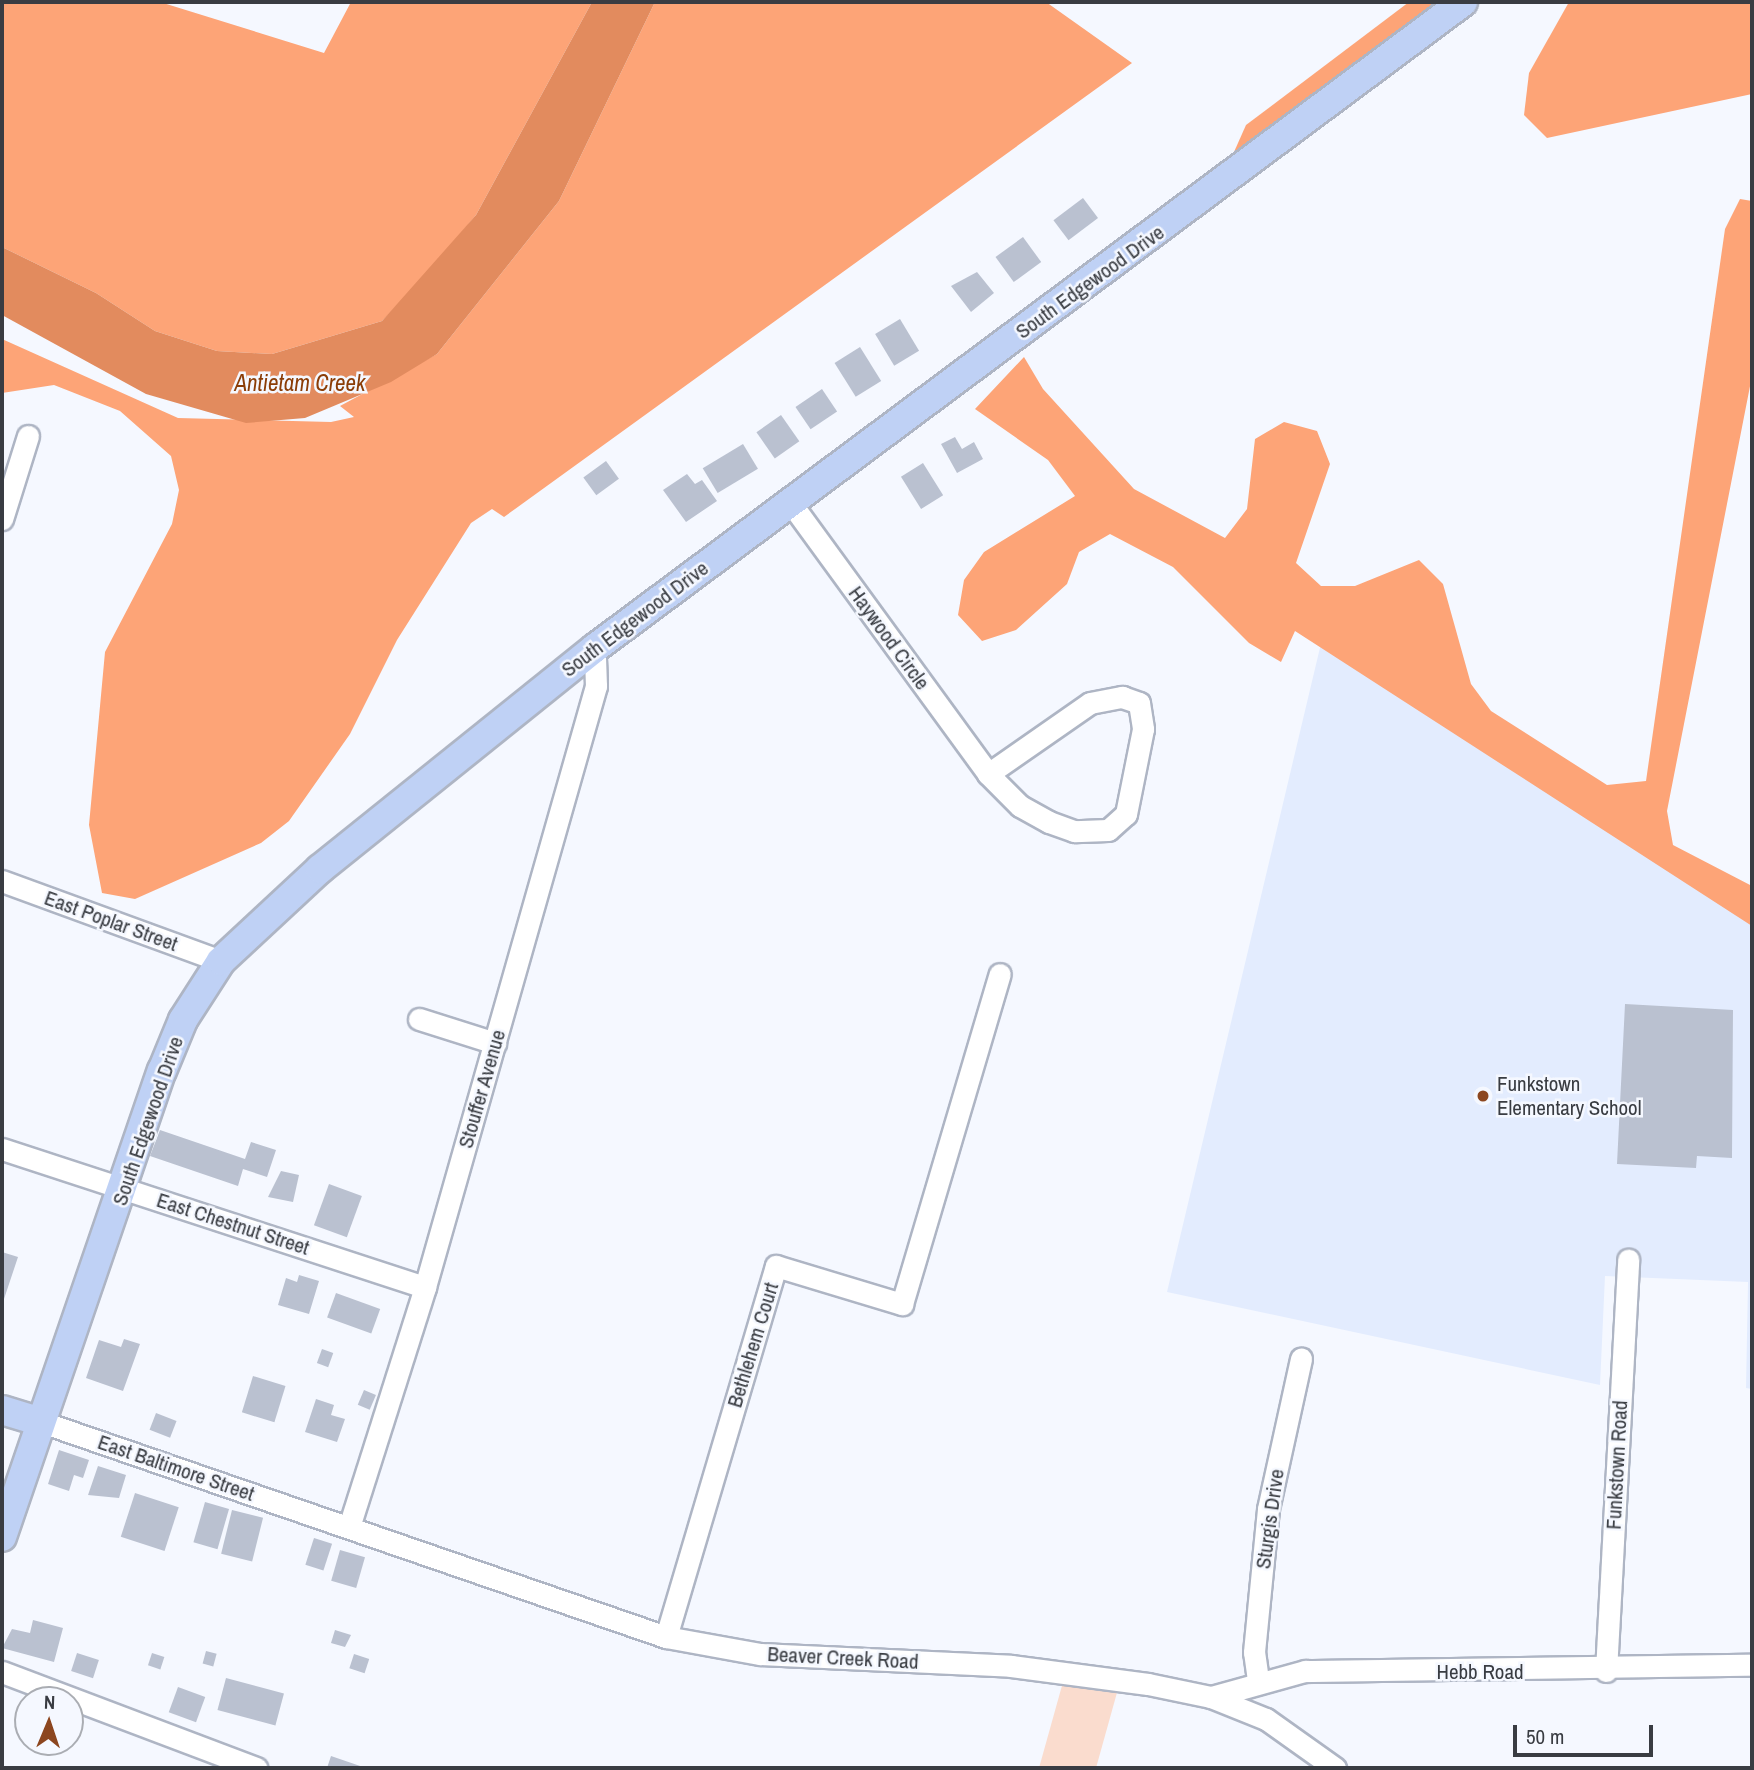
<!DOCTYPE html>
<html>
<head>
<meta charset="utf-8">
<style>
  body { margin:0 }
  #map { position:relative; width:1754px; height:1770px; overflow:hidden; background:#f5f8ff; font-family:"Archivo Narrow",sans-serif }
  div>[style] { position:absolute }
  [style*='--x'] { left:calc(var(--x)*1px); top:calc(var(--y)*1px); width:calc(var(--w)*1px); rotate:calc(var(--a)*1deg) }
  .built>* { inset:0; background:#e3ecfe }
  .green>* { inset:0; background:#fadcce }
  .forest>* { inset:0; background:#fda477 }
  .water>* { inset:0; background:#e28b5e }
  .building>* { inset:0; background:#bac1d0; transform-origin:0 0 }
  .roads { filter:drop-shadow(2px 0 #aeb5c4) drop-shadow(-2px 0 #aeb5c4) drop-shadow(0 2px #aeb5c4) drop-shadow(0 -2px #aeb5c4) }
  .minor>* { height:21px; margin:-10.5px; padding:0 10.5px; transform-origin:10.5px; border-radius:10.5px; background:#fff }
  .major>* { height:28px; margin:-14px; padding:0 14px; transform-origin:14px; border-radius:14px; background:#bfd1f5 }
  .dots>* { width:19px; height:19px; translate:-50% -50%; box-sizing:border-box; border:4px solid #f5f8ff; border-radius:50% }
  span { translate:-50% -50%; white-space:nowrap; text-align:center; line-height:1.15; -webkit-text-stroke:5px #f5f8ff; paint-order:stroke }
  .street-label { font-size:21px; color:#393c42 }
  .poi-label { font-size:21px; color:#393c42 }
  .left { translate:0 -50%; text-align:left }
  .water-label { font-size:23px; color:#8b3d07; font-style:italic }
  .frame { position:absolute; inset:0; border:4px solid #393c42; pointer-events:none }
  .north { position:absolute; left:14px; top:1686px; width:70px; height:70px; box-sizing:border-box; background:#f5f8ff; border:2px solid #aaadb3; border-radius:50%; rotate:2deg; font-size:19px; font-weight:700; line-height:28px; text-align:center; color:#393c42 }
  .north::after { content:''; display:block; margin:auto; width:24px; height:32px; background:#8c461f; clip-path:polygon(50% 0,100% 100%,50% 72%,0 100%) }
  .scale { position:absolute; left:1513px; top:1725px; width:140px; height:32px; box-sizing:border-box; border:4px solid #393c42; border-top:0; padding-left:9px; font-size:21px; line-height:24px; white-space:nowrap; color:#393c42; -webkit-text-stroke:5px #f5f8ff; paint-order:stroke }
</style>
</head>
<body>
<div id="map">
  <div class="built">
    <i style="clip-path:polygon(1323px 635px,1752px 917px,1752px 1389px,1746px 1388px,1748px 1282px,1605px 1276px,1600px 1385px,1167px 1292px)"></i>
  </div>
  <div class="green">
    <i style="clip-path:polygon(1063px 1682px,1118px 1689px,1096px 1768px,1039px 1768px)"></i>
  </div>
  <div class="forest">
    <i style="clip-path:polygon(2px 2px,160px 2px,324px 53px,351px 2px,592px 2px,476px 215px,429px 272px,382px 321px,272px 354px,217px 351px,155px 331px,96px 293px,2px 247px)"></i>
    <i style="clip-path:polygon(655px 2px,1046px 2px,1132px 63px,504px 517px,492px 509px,471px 523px,397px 640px,350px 734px,289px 821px,261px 843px,135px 899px,102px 893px,89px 825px,105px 652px,172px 524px,179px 490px,171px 456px,120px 411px,54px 385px,2px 393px,2px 339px,178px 418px,331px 422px,354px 417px,340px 406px,437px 354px,559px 201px)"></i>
    <i style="clip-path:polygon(1409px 2px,1439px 2px,1290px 129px,1234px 152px,1246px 125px)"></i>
    <i style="clip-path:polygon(1569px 2px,1752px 2px,1752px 94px,1547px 138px,1524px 115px,1529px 73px)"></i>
    <i style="clip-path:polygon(1740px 199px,1752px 201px,1752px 376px,1667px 811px,1673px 845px,1752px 886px,1752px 926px,1295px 631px,1281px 662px,1249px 643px,1173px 567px,1110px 534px,1079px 552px,1067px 584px,1016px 630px,982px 641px,958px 615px,964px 580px,984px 552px,1075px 496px,1048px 460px,975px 409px,1024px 357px,1043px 389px,1134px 489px,1225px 538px,1247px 509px,1255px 439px,1284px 422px,1317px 431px,1330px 464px,1296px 563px,1321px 586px,1355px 586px,1419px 560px,1443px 584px,1471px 684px,1491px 711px,1607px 785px,1646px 781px,1725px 229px)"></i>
  </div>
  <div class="water">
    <i style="clip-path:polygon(592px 2px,655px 2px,559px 201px,437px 354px,391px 382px,305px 418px,246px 423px,146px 394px,2px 315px,2px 247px,96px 293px,155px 331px,217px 351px,272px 354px,382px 321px,476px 215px)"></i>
  </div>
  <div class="building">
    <i style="left:1083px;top:198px;width:25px;height:37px;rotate:53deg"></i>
    <i style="left:1023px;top:237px;width:31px;height:34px;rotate:54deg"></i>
    <i style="clip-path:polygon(977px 272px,994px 293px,971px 312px,951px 286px)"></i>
    <i style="left:900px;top:319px;width:37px;height:29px;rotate:59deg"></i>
    <i style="left:860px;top:347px;width:40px;height:30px;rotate:58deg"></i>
    <i style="left:822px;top:389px;width:27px;height:32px;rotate:56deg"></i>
    <i style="left:781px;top:415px;width:32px;height:30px;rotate:55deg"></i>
    <i style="clip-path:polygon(955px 437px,962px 449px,974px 442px,983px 459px,957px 473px,941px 444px)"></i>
    <i style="left:743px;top:444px;width:29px;height:47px;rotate:59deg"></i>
    <i style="left:606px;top:461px;width:22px;height:28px;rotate:54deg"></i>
    <i style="left:923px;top:463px;width:38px;height:26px;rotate:58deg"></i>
    <i style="clip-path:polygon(687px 474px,695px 484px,702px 480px,717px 501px,686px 522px,663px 490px)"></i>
    <i style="clip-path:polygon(1625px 1004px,1733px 1010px,1732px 1158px,1697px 1156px,1696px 1168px,1617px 1164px)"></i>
    <i style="clip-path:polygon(160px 1130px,245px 1159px,251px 1142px,276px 1150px,267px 1177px,243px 1169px,238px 1186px,150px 1156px)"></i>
    <i style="clip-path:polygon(281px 1171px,299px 1175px,293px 1202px,268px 1197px)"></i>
    <i style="left:329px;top:1184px;width:35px;height:44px;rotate:20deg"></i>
    <i style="clip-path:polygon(2px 1252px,18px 1257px,2px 1305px)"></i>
    <i style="clip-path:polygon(299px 1275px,319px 1281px,309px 1314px,278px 1305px,286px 1278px,297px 1282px)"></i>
    <i style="left:336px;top:1293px;width:47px;height:26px;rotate:20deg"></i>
    <i style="clip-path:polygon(124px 1339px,140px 1344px,123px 1391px,86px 1378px,99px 1340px,121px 1347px)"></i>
    <i style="left:322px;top:1349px;width:12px;height:15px;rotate:20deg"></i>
    <i style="left:253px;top:1376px;width:34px;height:38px;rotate:17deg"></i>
    <i style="left:364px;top:1390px;width:13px;height:16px;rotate:23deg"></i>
    <i style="clip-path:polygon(316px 1399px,334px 1405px,331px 1415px,345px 1419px,337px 1442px,305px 1432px)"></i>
    <i style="left:156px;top:1413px;width:22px;height:18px;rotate:21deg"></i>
    <i style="clip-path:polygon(59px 1450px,89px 1460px,83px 1478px,74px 1475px,69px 1491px,48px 1484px)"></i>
    <i style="clip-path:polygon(98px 1466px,126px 1475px,119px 1498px,88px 1495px)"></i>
    <i style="left:135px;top:1493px;width:46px;height:46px;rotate:18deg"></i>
    <i style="left:205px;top:1502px;width:25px;height:42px;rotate:16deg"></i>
    <i style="left:232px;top:1510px;width:32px;height:45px;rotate:14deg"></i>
    <i style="left:314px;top:1538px;width:19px;height:28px;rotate:18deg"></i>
    <i style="left:340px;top:1550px;width:26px;height:32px;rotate:16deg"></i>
    <i style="clip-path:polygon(33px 1620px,63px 1628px,54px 1662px,2px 1648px,12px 1629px,30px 1633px)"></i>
    <i style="clip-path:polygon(335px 1630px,351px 1635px,345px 1647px,331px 1643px)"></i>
    <i style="left:206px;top:1651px;width:11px;height:13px;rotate:15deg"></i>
    <i style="left:77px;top:1653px;width:23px;height:19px;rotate:18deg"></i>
    <i style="left:152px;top:1653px;width:13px;height:13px;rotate:18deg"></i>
    <i style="left:354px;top:1654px;width:16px;height:15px;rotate:18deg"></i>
    <i style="left:226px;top:1678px;width:60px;height:33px;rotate:15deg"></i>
    <i style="left:178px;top:1687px;width:29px;height:27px;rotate:20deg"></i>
    <i style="clip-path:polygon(331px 1756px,366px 1768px,327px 1768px)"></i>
  </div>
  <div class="roads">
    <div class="minor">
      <i style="--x:790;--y:502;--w:336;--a:53.9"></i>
      <i style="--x:988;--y:774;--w:124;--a:-34.8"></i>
      <i style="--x:1090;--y:703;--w:33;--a:-11"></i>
      <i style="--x:1122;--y:697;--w:18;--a:19"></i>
      <i style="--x:1139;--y:703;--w:26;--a:81"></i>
      <i style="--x:1143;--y:729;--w:87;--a:101.3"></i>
      <i style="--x:1126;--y:814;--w:24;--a:138"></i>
      <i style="--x:1108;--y:830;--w:34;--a:178"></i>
      <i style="--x:1074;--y:831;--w:27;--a:-160"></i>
      <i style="--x:1049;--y:822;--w:33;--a:-151"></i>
      <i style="--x:1020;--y:806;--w:45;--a:-135"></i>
      <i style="--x:2;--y:519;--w:87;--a:-72.6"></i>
      <i style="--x:2;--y:881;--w:233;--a:20.1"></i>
      <i style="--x:419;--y:1019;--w:80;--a:17.5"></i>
      <i style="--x:2;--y:1149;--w:445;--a:18.1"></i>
      <i style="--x:39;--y:1421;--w:663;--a:19.01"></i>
      <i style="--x:666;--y:1637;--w:96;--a:10.3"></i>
      <i style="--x:760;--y:1654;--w:251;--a:2.7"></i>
      <i style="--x:1011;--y:1666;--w:138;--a:7.5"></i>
      <i style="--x:1148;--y:1684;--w:64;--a:11.7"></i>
      <i style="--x:1211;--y:1697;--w:59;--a:21.8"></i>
      <i style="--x:1266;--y:1719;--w:85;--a:35.4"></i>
      <i style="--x:349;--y:1527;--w:252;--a:-72.4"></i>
      <i style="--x:425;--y:1287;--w:625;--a:-74.12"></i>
      <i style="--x:596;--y:686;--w:38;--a:-92"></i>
      <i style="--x:666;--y:1637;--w:387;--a:-73.5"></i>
      <i style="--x:776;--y:1266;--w:132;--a:16.8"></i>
      <i style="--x:902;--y:1304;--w:344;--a:-73.5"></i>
      <i style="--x:1606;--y:1671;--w:412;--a:-86.9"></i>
      <i style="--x:2;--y:1672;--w:272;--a:20.7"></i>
      <i style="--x:1258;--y:1680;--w:28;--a:-98"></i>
      <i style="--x:1254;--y:1652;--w:144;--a:-84.4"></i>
      <i style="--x:1268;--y:1509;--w:154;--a:-77.6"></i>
      <i style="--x:1211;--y:1697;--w:98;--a:-15.5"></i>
      <i style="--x:1305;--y:1671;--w:447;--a:-0.8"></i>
    </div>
    <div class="major">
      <i style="--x:2;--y:1410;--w:39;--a:17"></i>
      <i style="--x:2;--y:1537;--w:493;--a:-71.1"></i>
      <i style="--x:162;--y:1071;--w:55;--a:-67.6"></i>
      <i style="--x:183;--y:1020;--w:70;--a:-57.2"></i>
      <i style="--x:221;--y:961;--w:135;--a:-42.9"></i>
      <i style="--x:320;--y:869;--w:353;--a:-38.8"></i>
      <i style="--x:595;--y:648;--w:1082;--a:-36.66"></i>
    </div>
  </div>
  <div class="dots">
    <i style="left:1483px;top:1096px;background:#8c461f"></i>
  </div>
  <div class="street-label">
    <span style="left:1090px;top:282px;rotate:-36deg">South Edgewood Drive</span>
    <span style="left:635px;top:619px;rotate:-37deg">South Edgewood Drive</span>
    <span style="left:889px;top:638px;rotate:54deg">Haywood Circle</span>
    <span style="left:111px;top:921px;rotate:20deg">East Poplar Street</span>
    <span style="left:482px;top:1089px;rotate:-74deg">Stouffer Avenue</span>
    <span style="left:148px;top:1121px;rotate:-71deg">South Edgewood Drive</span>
    <span style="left:233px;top:1224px;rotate:18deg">East Chestnut Street</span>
    <span style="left:753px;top:1345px;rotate:-73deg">Bethlehem Court</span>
    <span style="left:1617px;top:1465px;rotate:-87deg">Funkstown Road</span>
    <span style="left:176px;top:1468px;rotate:19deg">East Baltimore Street</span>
    <span style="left:1270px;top:1519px;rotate:-82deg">Sturgis Drive</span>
    <span style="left:843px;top:1658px;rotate:3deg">Beaver Creek Road</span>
    <span style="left:1480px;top:1672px">Hebb Road</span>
  </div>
  <div class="poi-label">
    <span class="left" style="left:1497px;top:1096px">Funkstown<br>Elementary School</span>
  </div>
  <div class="water-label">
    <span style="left:300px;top:383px">Antietam Creek</span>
  </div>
  <div class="frame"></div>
  <div class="north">N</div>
  <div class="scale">50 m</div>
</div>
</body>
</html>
